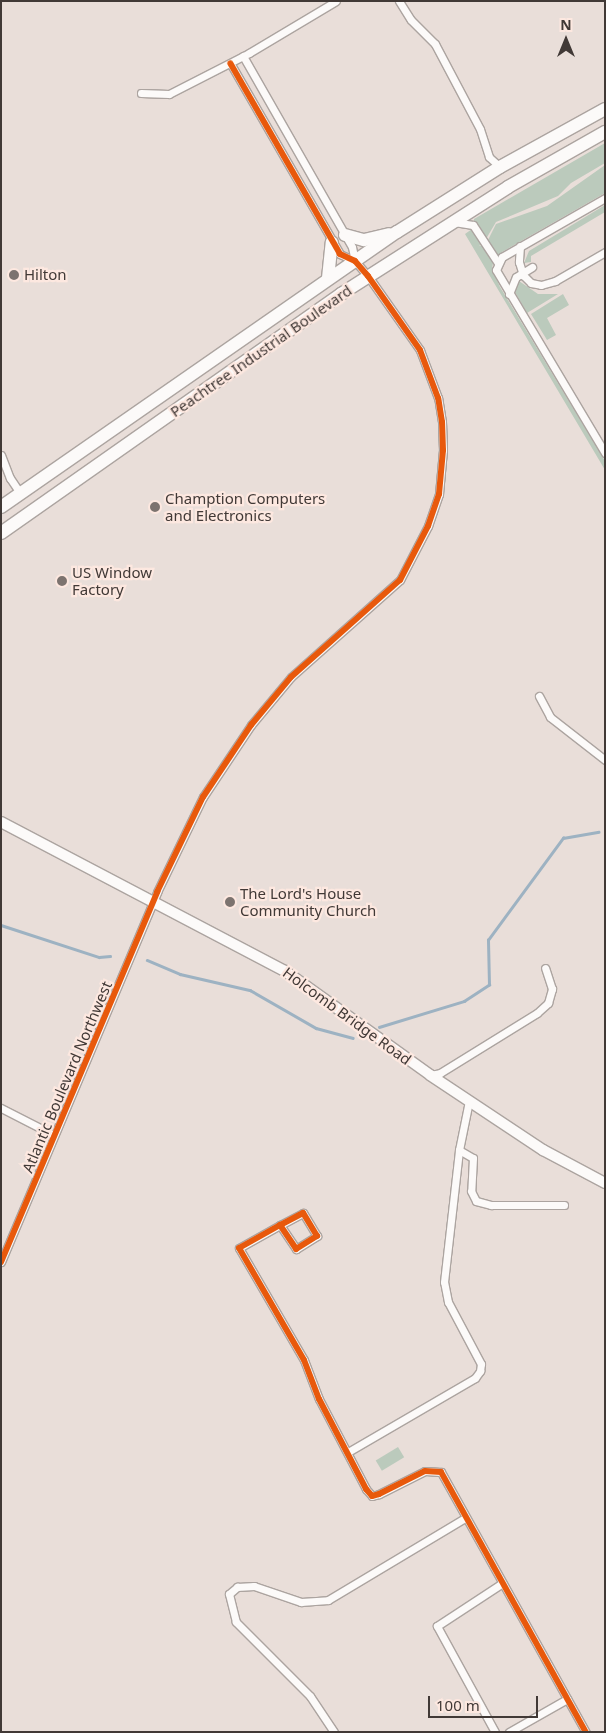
<!DOCTYPE html>
<html>
<head>
<meta charset="utf-8">
<style>
  body { margin:0 }
  #map { position:relative; width:606px; height:1733px; overflow:hidden; background:#e9ded9; font-family:"Noto Sans",sans-serif }
  div>[style] { position:absolute }
  [style*='--x'] { left:calc(var(--x)*1px); top:calc(var(--y)*1px); width:calc(var(--w)*1px); rotate:calc(var(--a)*1deg) }
  .green>* { inset:0; background:#bbcabc; transform-origin:0 0 }
  .stream>* { height:2.5px; margin:-1.25px; padding:0 1.25px; transform-origin:1.25px; border-radius:1.25px; background:#9db2c2 }
  .roads { filter:drop-shadow(1px 0 #aca4a0) drop-shadow(-1px 0 #aca4a0) drop-shadow(0 1px #aca4a0) drop-shadow(0 -1px #aca4a0) }
  .street>* { height:7px; margin:-3.5px; padding:0 3.5px; transform-origin:3.5px; border-radius:3.5px; background:#fcfaf9 }
  .secondary>* { height:10px; margin:-5px; padding:0 5px; transform-origin:5px; border-radius:5px; background:#fcfaf9 }
  .highway>* { height:12px; margin:-6px; padding:0 6px; transform-origin:6px; border-radius:6px; background:#fcfaf9 }
  .cycleway>* { height:6px; margin:-3px; padding:0 3px; transform-origin:3px; border-radius:3px; background:#e8590c }
  .dots>* { width:14px; height:14px; translate:-50% -50%; box-sizing:border-box; border:2px solid #fde8e0; border-radius:50% }
  span { translate:-50% -50%; white-space:nowrap; text-align:center; line-height:1.15; -webkit-text-stroke:4.5px #fde8e0; paint-order:stroke }
  .poi-label { font-size:15px; color:#413936 }
  .left { translate:0 -50%; text-align:left }
  .street-label { font-size:15px; color:#413936 }
  .frame { position:absolute; inset:0; border:2px solid #413936; pointer-events:none }
  .north { position:absolute; left:541px; top:15px; width:50px; height:50px; -webkit-text-stroke:4px #fde8e0; paint-order:stroke; rotate:0deg; font-size:14px; font-weight:700; line-height:20px; text-align:center; color:#413936 }
  .north::after { content:''; display:block; margin:auto; width:18px; height:22px; background:#413936; clip-path:polygon(50% 0,100% 100%,50% 72%,0 100%) }
  .scale { position:absolute; left:428px; top:1696px; width:110px; height:22px; box-sizing:border-box; border:2px solid #413936; border-top:0; padding-left:6px; font-size:15px; line-height:18px; white-space:nowrap; color:#413936; -webkit-text-stroke:4px #fde8e0; paint-order:stroke }
</style>
</head>
<body>
<div id="map">
  <div class="green">
    <i style="clip-path:polygon(605px 143px,605px 163px,571px 183px,558px 196px,496px 222px,486px 239px,474px 223px,474px 219px)"></i>
    <i style="clip-path:polygon(605px 165px,605px 193px,502px 252px,498px 258px,487px 242px,496px 224px,547px 206px)"></i>
    <i style="clip-path:polygon(605px 205px,605px 212px,531px 256px,531px 262px,524px 263px,529px 251px)"></i>
    <i style="clip-path:polygon(472px 229px,482px 243px,479px 246px,482px 245px,493px 263px,492px 269px,500px 287px,605px 461px,605px 470px,465px 234px)"></i>
    <i style="clip-path:polygon(519px 281px,538px 294px,558px 294px,527px 313px,515px 292px)"></i>
    <i style="clip-path:polygon(563px 294px,569px 305px,547px 318px,556px 335px,547px 340px,531px 314px)"></i>
    <i style="left:398px;top:1447px;width:12px;height:26px;rotate:59deg"></i>
  </div>
  <div class="stream">
    <i style="--x:1;--y:925;--w:103;--a:18.1"></i>
    <i style="--x:99;--y:957;--w:11;--a:-5"></i>
    <i style="--x:147;--y:960;--w:36;--a:23"></i>
    <i style="--x:180;--y:974;--w:72;--a:12.9"></i>
    <i style="--x:250;--y:990;--w:76;--a:29.9"></i>
    <i style="--x:316;--y:1028;--w:38;--a:15"></i>
    <i style="--x:379;--y:1027;--w:89;--a:-17"></i>
    <i style="--x:464;--y:1001;--w:30;--a:-33"></i>
    <i style="--x:489;--y:985;--w:45;--a:-91.3"></i>
    <i style="--x:488;--y:940;--w:127;--a:-53.7"></i>
    <i style="--x:563;--y:838;--w:36;--a:-10"></i>
  </div>
  <div class="roads">
    <div class="street">
      <i style="--x:399;--y:1;--w:22;--a:58"></i>
      <i style="--x:411;--y:20;--w:34;--a:45"></i>
      <i style="--x:435;--y:44;--w:96;--a:62.1"></i>
      <i style="--x:480;--y:129;--w:29;--a:72"></i>
      <i style="--x:489;--y:157;--w:15;--a:42"></i>
      <i style="--x:243;--y:56;--w:220;--a:60.3"></i>
      <i style="--x:352;--y:247;--w:14;--a:78"></i>
      <i style="--x:141;--y:93;--w:28;--a:2"></i>
      <i style="--x:169;--y:94;--w:90;--a:-27.1"></i>
      <i style="--x:249;--y:53;--w:101;--a:-30.9"></i>
      <i style="--x:605;--y:198;--w:119;--a:150.2"></i>
      <i style="--x:502;--y:257;--w:14;--a:115"></i>
      <i style="--x:496;--y:270;--w:213;--a:59.2"></i>
      <i style="--x:454;--y:222;--w:19;--a:9"></i>
      <i style="--x:473;--y:225;--w:45;--a:56.7"></i>
      <i style="--x:520;--y:246;--w:16;--a:94"></i>
      <i style="--x:519;--y:262;--w:14;--a:73"></i>
      <i style="--x:523;--y:275;--w:11;--a:45"></i>
      <i style="--x:531;--y:283;--w:10;--a:11"></i>
      <i style="--x:541;--y:285;--w:15;--a:-16"></i>
      <i style="--x:555;--y:281;--w:58;--a:-30.1"></i>
      <i style="--x:509;--y:294;--w:18;--a:-68"></i>
      <i style="--x:516;--y:277;--w:19;--a:-32"></i>
      <i style="--x:1;--y:455;--w:25;--a:69"></i>
      <i style="--x:10;--y:478;--w:18;--a:56"></i>
      <i style="--x:539;--y:696;--w:24;--a:62"></i>
      <i style="--x:550;--y:717;--w:70;--a:38"></i>
      <i style="--x:430;--y:1075;--w:10;--a:-11"></i>
      <i style="--x:440;--y:1073;--w:114;--a:-31.7"></i>
      <i style="--x:537;--y:1013;--w:15;--a:-42"></i>
      <i style="--x:548;--y:1003;--w:15;--a:-74"></i>
      <i style="--x:552;--y:989;--w:22;--a:-108"></i>
      <i style="--x:1;--y:1108;--w:59;--a:27"></i>
      <i style="--x:459;--y:1150;--w:16;--a:30"></i>
      <i style="--x:473;--y:1158;--w:33;--a:93"></i>
      <i style="--x:471;--y:1191;--w:11;--a:63"></i>
      <i style="--x:476;--y:1201;--w:16;--a:15"></i>
      <i style="--x:491;--y:1205;--w:73;--a:0"></i>
      <i style="--x:280;--y:1225;--w:29;--a:56"></i>
      <i style="--x:296;--y:1249;--w:25;--a:-32"></i>
      <i style="--x:317;--y:1236;--w:27;--a:-121"></i>
      <i style="--x:303;--y:1213;--w:26;--a:152"></i>
      <i style="--x:280;--y:1225;--w:47;--a:150.7"></i>
      <i style="--x:239;--y:1248;--w:129;--a:59.9"></i>
      <i style="--x:304;--y:1360;--w:42;--a:69"></i>
      <i style="--x:319;--y:1399;--w:102;--a:62.4"></i>
      <i style="--x:366;--y:1489;--w:9;--a:49"></i>
      <i style="--x:372;--y:1496;--w:7;--a:-16"></i>
      <i style="--x:379;--y:1494;--w:51;--a:-26.6"></i>
      <i style="--x:425;--y:1471;--w:16;--a:4"></i>
      <i style="--x:441;--y:1472;--w:298;--a:60.9"></i>
      <i style="--x:1;--y:1262;--w:402;--a:-67.1"></i>
      <i style="--x:157;--y:892;--w:106;--a:-64.2"></i>
      <i style="--x:203;--y:797;--w:87;--a:-56.3"></i>
      <i style="--x:251;--y:725;--w:62;--a:-50.2"></i>
      <i style="--x:291;--y:677;--w:146;--a:-41.7"></i>
      <i style="--x:400;--y:580;--w:61;--a:-62.6"></i>
      <i style="--x:428;--y:526;--w:34;--a:-71"></i>
      <i style="--x:439;--y:494;--w:44;--a:-84.8"></i>
      <i style="--x:443;--y:450;--w:28;--a:-92"></i>
      <i style="--x:442;--y:422;--w:24;--a:-99"></i>
      <i style="--x:438;--y:398;--w:51;--a:-110.6"></i>
      <i style="--x:420;--y:350;--w:90;--a:-125.1"></i>
      <i style="--x:368;--y:276;--w:20;--a:-131"></i>
      <i style="--x:355;--y:261;--w:17;--a:-155"></i>
      <i style="--x:340;--y:254;--w:220;--a:-119.9"></i>
      <i style="--x:348;--y:1452;--w:147;--a:-30.2"></i>
      <i style="--x:475;--y:1378;--w:9;--a:-54"></i>
      <i style="--x:480;--y:1371;--w:7;--a:-82"></i>
      <i style="--x:481;--y:1364;--w:70;--a:-118"></i>
      <i style="--x:448;--y:1302;--w:20;--a:-101"></i>
      <i style="--x:444;--y:1282;--w:133;--a:-83.5"></i>
      <i style="--x:459;--y:1150;--w:50;--a:-78.5"></i>
      <i style="--x:334;--y:1732;--w:43;--a:-123.7"></i>
      <i style="--x:310;--y:1696;--w:105;--a:-135"></i>
      <i style="--x:236;--y:1622;--w:29;--a:-104"></i>
      <i style="--x:229;--y:1594;--w:11;--a:-41"></i>
      <i style="--x:237;--y:1587;--w:17;--a:-3"></i>
      <i style="--x:254;--y:1586;--w:50;--a:18.8"></i>
      <i style="--x:301;--y:1602;--w:27;--a:-4"></i>
      <i style="--x:328;--y:1600;--w:160;--a:-30.9"></i>
      <i style="--x:495;--y:1732;--w:121;--a:-118.7"></i>
      <i style="--x:437;--y:1626;--w:77;--a:-33.3"></i>
      <i style="--x:509;--y:1732;--w:67;--a:-29.6"></i>
    </div>
    <div class="secondary">
      <i style="--x:1;--y:822;--w:321;--a:27.7"></i>
      <i style="--x:285;--y:971;--w:178;--a:35.6"></i>
      <i style="--x:430;--y:1075;--w:136;--a:33.6"></i>
      <i style="--x:543;--y:1150;--w:70;--a:28"></i>
    </div>
    <div class="highway">
      <i style="--x:345;--y:235;--w:20;--a:15"></i>
      <i style="--x:364;--y:240;--w:26;--a:-13"></i>
      <i style="--x:328;--y:278;--w:36;--a:-84"></i>
      <i style="--x:1;--y:507;--w:482;--a:-34.8"></i>
      <i style="--x:397;--y:232;--w:122;--a:-32.3"></i>
      <i style="--x:500;--y:167;--w:120;--a:-28.9"></i>
      <i style="--x:1;--y:533;--w:416;--a:-35.1"></i>
      <i style="--x:341;--y:294;--w:198;--a:-32.6"></i>
      <i style="--x:508;--y:187;--w:112;--a:-29.6"></i>
    </div>
  </div>
  <div class="cycleway">
    <i style="--x:280;--y:1225;--w:29;--a:56"></i>
    <i style="--x:296;--y:1249;--w:25;--a:-32"></i>
    <i style="--x:317;--y:1236;--w:27;--a:-121"></i>
    <i style="--x:303;--y:1213;--w:26;--a:152"></i>
    <i style="--x:280;--y:1225;--w:47;--a:150.7"></i>
    <i style="--x:239;--y:1248;--w:129;--a:59.9"></i>
    <i style="--x:304;--y:1360;--w:42;--a:69"></i>
    <i style="--x:319;--y:1399;--w:102;--a:62.4"></i>
    <i style="--x:366;--y:1489;--w:9;--a:49"></i>
    <i style="--x:372;--y:1496;--w:7;--a:-16"></i>
    <i style="--x:379;--y:1494;--w:51;--a:-26.6"></i>
    <i style="--x:425;--y:1471;--w:16;--a:4"></i>
    <i style="--x:441;--y:1472;--w:298;--a:60.9"></i>
    <i style="--x:1;--y:1262;--w:402;--a:-67.1"></i>
    <i style="--x:157;--y:892;--w:106;--a:-64.2"></i>
    <i style="--x:203;--y:797;--w:87;--a:-56.3"></i>
    <i style="--x:251;--y:725;--w:62;--a:-50.2"></i>
    <i style="--x:291;--y:677;--w:146;--a:-41.7"></i>
    <i style="--x:400;--y:580;--w:61;--a:-62.6"></i>
    <i style="--x:428;--y:526;--w:34;--a:-71"></i>
    <i style="--x:439;--y:494;--w:44;--a:-84.8"></i>
    <i style="--x:443;--y:450;--w:28;--a:-92"></i>
    <i style="--x:442;--y:422;--w:24;--a:-99"></i>
    <i style="--x:438;--y:398;--w:51;--a:-110.6"></i>
    <i style="--x:420;--y:350;--w:90;--a:-125.1"></i>
    <i style="--x:368;--y:276;--w:20;--a:-131"></i>
    <i style="--x:355;--y:261;--w:17;--a:-155"></i>
    <i style="--x:340;--y:254;--w:220;--a:-119.9"></i>
  </div>
  <div class="dots">
    <i style="left:14px;top:275px;background:#7c736f"></i>
    <i style="left:155px;top:507px;background:#7c736f"></i>
    <i style="left:62px;top:581px;background:#7c736f"></i>
    <i style="left:230px;top:902px;background:#7c736f"></i>
  </div>
  <div class="poi-label">
    <span class="left" style="left:24px;top:275px">Hilton</span>
    <span class="left" style="left:165px;top:507px">Chamption Computers<br>and Electronics</span>
    <span class="left" style="left:72px;top:581px">US Window<br>Factory</span>
    <span class="left" style="left:240px;top:902px">The Lord's House<br>Community Church</span>
  </div>
  <div class="street-label">
    <span style="left:261px;top:351px;rotate:-35deg">Peachtree Industrial Boulevard</span>
    <span style="left:347px;top:1016px;rotate:36deg">Holcomb Bridge Road</span>
    <span style="left:67px;top:1077px;rotate:-67deg">Atlantic Boulevard Northwest</span>
  </div>
  <div class="frame"></div>
  <div class="north">N</div>
  <div class="scale">100 m</div>
</div>
</body>
</html>
